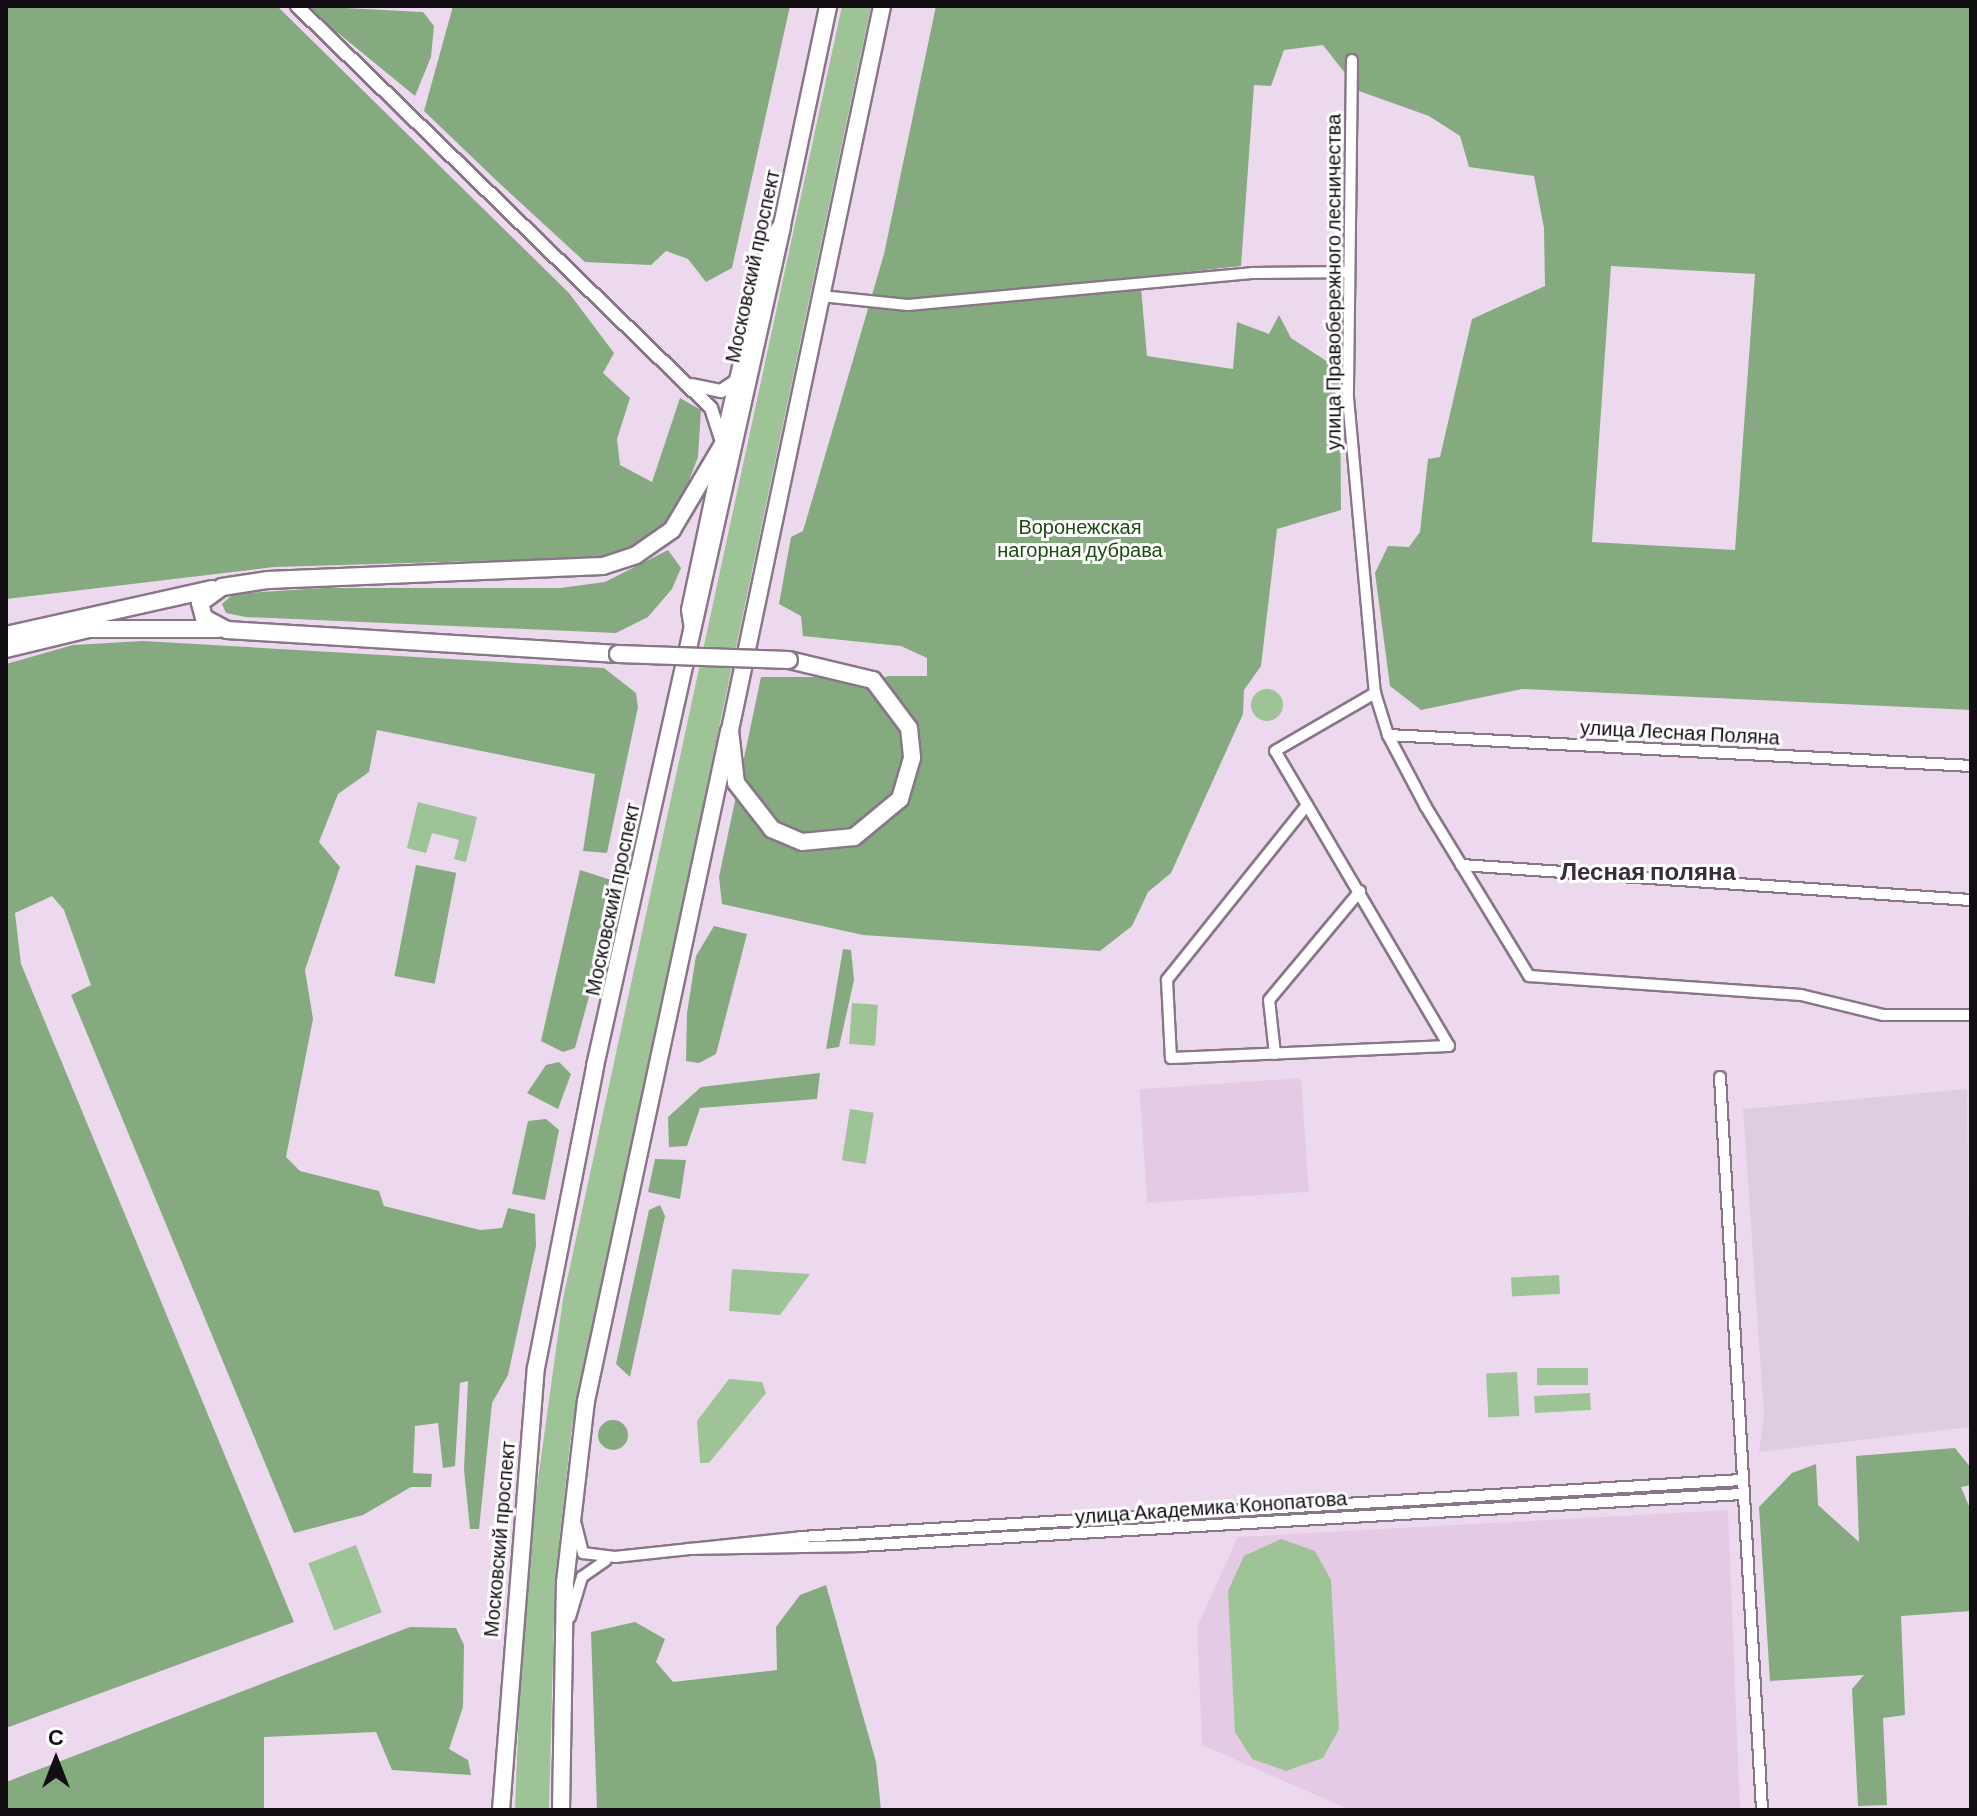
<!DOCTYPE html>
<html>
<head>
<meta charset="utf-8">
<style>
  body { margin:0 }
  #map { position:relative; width:1977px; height:1816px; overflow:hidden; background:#edd9ee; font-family:Barlow,sans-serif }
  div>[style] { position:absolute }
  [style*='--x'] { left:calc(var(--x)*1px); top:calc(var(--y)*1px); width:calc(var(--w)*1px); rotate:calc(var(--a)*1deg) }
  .industrial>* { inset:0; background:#dccddf }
  .built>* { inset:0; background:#e4cae5; transform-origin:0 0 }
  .green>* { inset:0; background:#9ec397; transform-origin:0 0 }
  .round { border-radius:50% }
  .forest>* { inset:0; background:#85aa7f; transform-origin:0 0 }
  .roads { filter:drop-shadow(2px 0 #897689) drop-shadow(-2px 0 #897689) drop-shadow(0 2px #897689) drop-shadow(0 -2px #897689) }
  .minor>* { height:10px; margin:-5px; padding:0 5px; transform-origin:5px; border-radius:5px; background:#fff }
  .tertiary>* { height:12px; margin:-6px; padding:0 6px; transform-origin:6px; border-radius:6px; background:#fff }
  .primary>* { height:16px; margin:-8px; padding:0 8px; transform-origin:8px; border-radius:8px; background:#fff }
  .trunk>* { height:16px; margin:-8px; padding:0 8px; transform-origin:8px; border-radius:8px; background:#fff }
  .bridges { filter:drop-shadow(2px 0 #897689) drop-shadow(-2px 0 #897689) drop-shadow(0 2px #897689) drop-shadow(0 -2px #897689) }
  .trunk-bridge>* { height:16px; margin:-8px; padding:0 8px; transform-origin:8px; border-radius:8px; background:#fff }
  span { translate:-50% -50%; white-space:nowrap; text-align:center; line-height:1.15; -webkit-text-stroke:6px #fff; paint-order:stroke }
  .street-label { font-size:20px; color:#130d14 }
  .park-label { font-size:20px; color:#1b4c11 }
  .quarter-label { font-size:24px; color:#3b2b3c; font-weight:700 }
  .frame { position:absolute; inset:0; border:8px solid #130d14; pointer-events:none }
  .north { position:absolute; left:16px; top:1720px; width:80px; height:80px; -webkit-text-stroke:6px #fff; paint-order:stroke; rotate:0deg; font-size:22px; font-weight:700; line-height:32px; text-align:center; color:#130d14 }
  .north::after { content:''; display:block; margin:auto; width:28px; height:36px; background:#130d14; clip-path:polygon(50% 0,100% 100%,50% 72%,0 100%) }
</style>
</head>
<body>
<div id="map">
  <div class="industrial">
    <i style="clip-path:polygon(1967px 1089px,1971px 1427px,1759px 1452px,1764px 1415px,1743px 1109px)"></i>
  </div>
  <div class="built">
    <i style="left:1301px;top:1078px;width:114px;height:162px;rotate:86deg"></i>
    <i style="clip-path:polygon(1728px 1510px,1740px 1810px,1350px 1810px,1202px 1745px,1197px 1627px,1238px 1537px)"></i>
  </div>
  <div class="green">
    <i style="clip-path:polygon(842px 6px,871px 6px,572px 1427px,555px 1580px,549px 1810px,515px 1810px,524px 1581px,563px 1299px)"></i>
    <i class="round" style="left:1251px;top:689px;width:32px;height:32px"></i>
    <i style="clip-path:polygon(418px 802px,477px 817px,466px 862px,454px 859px,459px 840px,432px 833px,426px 853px,407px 848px)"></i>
    <i style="left:852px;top:1003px;width:26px;height:41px;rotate:4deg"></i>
    <i style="left:850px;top:1109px;width:24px;height:52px;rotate:9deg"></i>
    <i style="clip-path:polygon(732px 1269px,810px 1274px,780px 1315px,729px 1311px)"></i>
    <i style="left:1559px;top:1275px;width:19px;height:48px;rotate:87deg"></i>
    <i style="left:1588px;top:1368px;width:17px;height:51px;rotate:90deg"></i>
    <i style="left:1517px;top:1372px;width:44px;height:31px;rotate:87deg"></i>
    <i style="clip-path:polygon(729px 1379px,762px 1382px,766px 1393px,709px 1463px,700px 1463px,697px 1421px)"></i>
    <i style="left:1590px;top:1393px;width:17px;height:56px;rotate:87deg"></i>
    <i style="clip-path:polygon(1281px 1539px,1315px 1551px,1331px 1580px,1339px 1729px,1323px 1758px,1286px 1771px,1252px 1759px,1235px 1732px,1228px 1591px,1244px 1556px)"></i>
    <i style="left:356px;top:1545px;width:72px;height:51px;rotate:69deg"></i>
  </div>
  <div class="forest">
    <i style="clip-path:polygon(6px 6px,277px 6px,569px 293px,614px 353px,603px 373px,630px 398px,617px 439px,620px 465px,652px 482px,680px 398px,701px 410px,698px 457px,676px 515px,641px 544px,606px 557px,274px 567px,6px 599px)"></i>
    <i style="clip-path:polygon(305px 6px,423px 12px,434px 26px,431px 57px,415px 96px)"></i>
    <i style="clip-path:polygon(453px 6px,790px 6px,732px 268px,706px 282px,688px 259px,666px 251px,651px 265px,585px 262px,497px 181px,424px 111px)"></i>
    <i style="clip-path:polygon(evenodd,936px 6px,1971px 6px,1971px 710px,1522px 689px,1421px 710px,1390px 686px,1375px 573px,1388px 546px,1409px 547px,1420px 532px,1428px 459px,1440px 457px,1472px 319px,1545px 286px,1544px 228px,1534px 176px,1469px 167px,1460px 136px,1429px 116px,1359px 91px,1323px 45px,1284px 50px,1271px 86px,1254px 85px,1241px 266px,1140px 277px,1147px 356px,1233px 369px,1237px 322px,1269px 334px,1279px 315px,1291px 338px,1331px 364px,1340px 387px,1341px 510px,1277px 529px,1261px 666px,1244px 690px,1243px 714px,1171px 873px,1148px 892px,1132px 926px,1100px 951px,863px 935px,722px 904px,719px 877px,761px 677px,832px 677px,864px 686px,888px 676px,927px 676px,927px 658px,901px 646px,803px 636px,801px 616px,779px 604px,791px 537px,803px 531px,884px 254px,936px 6px,1611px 266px,1755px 274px,1735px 550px,1592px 542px,1611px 266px)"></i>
    <i style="clip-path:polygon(668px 550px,681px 568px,672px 589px,648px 617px,616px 633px,246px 617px,226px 613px,222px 604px,233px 594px,323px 588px,560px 588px,605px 582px)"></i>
    <i style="clip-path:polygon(143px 641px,604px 668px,636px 693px,638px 707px,607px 853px,583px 851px,595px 774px,377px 730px,369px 772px,338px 794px,319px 842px,340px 867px,305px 970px,313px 1019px,286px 1157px,300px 1171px,379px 1191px,384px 1206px,480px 1230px,502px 1228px,508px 1208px,535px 1214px,536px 1246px,508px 1375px,492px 1403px,479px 1529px,470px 1529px,464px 1470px,468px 1381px,460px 1383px,455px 1466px,443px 1468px,438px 1423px,415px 1426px,413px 1473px,432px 1474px,431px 1487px,411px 1487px,363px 1515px,294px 1533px,71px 995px,91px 985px,64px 910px,52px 896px,15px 913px,21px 964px,294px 1622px,6px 1728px,6px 664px,73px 645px)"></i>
    <i style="left:416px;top:865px;width:41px;height:113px;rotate:11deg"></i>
    <i style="clip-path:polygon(580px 870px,611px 880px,600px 956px,575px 1048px,563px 1052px,541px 1041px)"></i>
    <i style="clip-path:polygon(714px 926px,747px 934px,716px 1054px,699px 1063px,686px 1061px,687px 1013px,696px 956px)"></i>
    <i style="clip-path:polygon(843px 949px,851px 950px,854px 980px,839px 1047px,826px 1049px)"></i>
    <i style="clip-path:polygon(559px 1062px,571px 1074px,558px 1109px,527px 1093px,546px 1065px)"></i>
    <i style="clip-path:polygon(820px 1073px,817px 1099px,700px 1108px,687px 1146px,669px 1147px,668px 1117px,701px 1087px)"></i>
    <i style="clip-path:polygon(546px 1119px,559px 1130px,545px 1200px,512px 1194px,528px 1121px)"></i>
    <i style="clip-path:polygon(655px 1159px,686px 1160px,680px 1199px,648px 1192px)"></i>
    <i style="clip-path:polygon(660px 1205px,665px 1216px,630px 1377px,616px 1364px,649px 1210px)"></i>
    <i class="round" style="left:598px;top:1420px;width:30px;height:30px"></i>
    <i style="clip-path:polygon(1955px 1448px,1971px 1468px,1971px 1485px,1961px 1487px,1971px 1511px,1971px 1611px,1901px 1616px,1905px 1715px,1883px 1718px,1887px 1805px,1858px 1806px,1852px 1689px,1864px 1675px,1770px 1681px,1759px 1507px,1792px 1473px,1816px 1464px,1818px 1505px,1859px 1542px,1856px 1456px)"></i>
    <i style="clip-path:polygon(826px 1585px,876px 1762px,881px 1810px,597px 1810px,591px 1632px,635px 1622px,665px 1639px,656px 1662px,673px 1682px,777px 1670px,776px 1627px,800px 1595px)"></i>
    <i style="clip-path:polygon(410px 1627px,456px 1628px,464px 1645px,463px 1707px,449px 1749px,468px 1760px,471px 1775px,392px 1770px,376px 1732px,264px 1737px,264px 1810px,6px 1810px,6px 1782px)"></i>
  </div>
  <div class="roads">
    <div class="minor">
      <i style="--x:1352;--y:60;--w:338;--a:90.7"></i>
      <i style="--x:1348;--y:398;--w:296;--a:84.8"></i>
      <i style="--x:1375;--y:693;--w:44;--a:72.8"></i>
      <i style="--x:1388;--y:735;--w:81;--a:62.2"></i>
      <i style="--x:1426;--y:807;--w:198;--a:58.6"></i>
      <i style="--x:1529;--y:976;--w:273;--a:4"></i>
      <i style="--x:1801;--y:995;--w:84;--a:13.7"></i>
      <i style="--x:1883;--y:1015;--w:88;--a:0"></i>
      <i style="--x:821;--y:296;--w:87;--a:5.9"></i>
      <i style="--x:908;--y:305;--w:345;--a:-5.3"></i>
      <i style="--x:1252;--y:273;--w:97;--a:-0.6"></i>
      <i style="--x:1388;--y:735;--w:584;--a:3.04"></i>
      <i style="--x:1307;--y:805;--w:224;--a:128.7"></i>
      <i style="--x:1167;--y:980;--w:78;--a:87.1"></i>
      <i style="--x:1171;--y:1058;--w:278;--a:-2.5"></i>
      <i style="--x:1449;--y:1046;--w:342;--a:-120.5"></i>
      <i style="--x:1275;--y:751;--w:116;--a:-30.1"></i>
      <i style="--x:1461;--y:865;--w:511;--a:3.93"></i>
      <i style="--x:1275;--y:1054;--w:54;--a:-96.3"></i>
      <i style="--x:1269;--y:1000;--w:142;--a:-50.1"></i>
      <i style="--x:1720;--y:1077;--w:734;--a:86.72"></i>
      <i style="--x:576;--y:1525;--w:29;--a:76"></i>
      <i style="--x:583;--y:1553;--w:32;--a:7"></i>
      <i style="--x:615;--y:1557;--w:187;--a:-6.1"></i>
      <i style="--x:801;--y:1537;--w:942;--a:-3.47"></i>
      <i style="--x:688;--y:1549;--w:170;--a:-1"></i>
      <i style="--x:858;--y:1546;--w:886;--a:-3.37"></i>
      <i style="--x:570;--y:1617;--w:42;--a:-73.3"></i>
      <i style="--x:582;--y:1577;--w:29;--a:-35"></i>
    </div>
    <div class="tertiary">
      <i style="--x:297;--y:6;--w:577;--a:44.16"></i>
      <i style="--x:711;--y:408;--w:38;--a:72"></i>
      <i style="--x:723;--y:444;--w:170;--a:101.9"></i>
      <i style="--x:688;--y:610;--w:18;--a:81"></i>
      <i style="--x:692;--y:385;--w:30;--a:12"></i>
      <i style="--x:721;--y:391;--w:22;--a:-34"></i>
    </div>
    <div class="primary">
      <i style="--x:501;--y:1810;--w:443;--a:-85.5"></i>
      <i style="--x:536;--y:1368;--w:308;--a:-78.9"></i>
      <i style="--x:595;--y:1066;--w:860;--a:-77.44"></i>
      <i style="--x:561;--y:1810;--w:228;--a:-89"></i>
      <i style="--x:565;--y:1582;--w:182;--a:-83.4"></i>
      <i style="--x:586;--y:1401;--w:685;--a:-77.95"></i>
    </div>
    <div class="trunk">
      <i style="--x:6;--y:635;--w:211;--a:-12.6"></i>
      <i style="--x:6;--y:649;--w:84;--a:-13.7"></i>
      <i style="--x:88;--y:629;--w:130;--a:0"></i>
      <i style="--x:618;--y:654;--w:392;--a:-176.5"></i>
      <i style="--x:227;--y:630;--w:26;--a:-152"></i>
      <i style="--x:204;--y:618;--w:16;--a:-105"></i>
      <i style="--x:200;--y:603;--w:27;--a:-36"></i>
      <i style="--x:222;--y:587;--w:47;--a:-8.7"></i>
      <i style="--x:268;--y:580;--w:335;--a:-2.4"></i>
      <i style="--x:603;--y:566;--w:35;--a:-18"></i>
      <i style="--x:636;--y:555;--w:44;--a:-34.8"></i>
      <i style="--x:672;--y:530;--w:100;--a:-59.3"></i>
      <i style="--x:723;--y:444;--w:206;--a:-76.8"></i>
      <i style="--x:770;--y:243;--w:22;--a:-56"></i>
      <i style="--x:782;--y:225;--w:224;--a:-78.1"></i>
      <i style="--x:789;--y:660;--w:86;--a:13.4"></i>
      <i style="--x:873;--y:680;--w:60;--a:53.1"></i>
      <i style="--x:909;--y:728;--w:30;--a:84"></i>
      <i style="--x:912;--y:758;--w:43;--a:106.3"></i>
      <i style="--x:900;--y:799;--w:60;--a:140.4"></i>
      <i style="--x:854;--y:837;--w:52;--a:174.5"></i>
      <i style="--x:802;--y:842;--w:33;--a:-157"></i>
      <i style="--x:772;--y:829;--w:58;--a:-128"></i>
      <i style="--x:736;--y:783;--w:53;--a:-96.5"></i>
      <i style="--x:730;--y:730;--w:740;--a:-78.14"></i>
    </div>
  </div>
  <div class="bridges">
    <div class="trunk-bridge">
      <i style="--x:618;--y:654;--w:171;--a:2"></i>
    </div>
  </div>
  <div class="street-label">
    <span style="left:752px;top:266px;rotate:-78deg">Московский проспект</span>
    <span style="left:1333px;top:282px;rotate:-90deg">улица Правобережного лесничества</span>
    <span style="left:1680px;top:732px;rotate:3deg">улица Лесная Поляна</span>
    <span style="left:612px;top:899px;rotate:-78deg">Московский проспект</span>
    <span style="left:1211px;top:1507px;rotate:-4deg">улица Академика Конопатова</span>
    <span style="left:499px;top:1539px;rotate:-85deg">Московский проспект</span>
  </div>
  <div class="park-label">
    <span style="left:1080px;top:538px">Воронежская<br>нагорная дубрава</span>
  </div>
  <div class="quarter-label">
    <span style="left:1648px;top:871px">Лесная поляна</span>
  </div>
  <div class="frame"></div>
  <div class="north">С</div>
</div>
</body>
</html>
